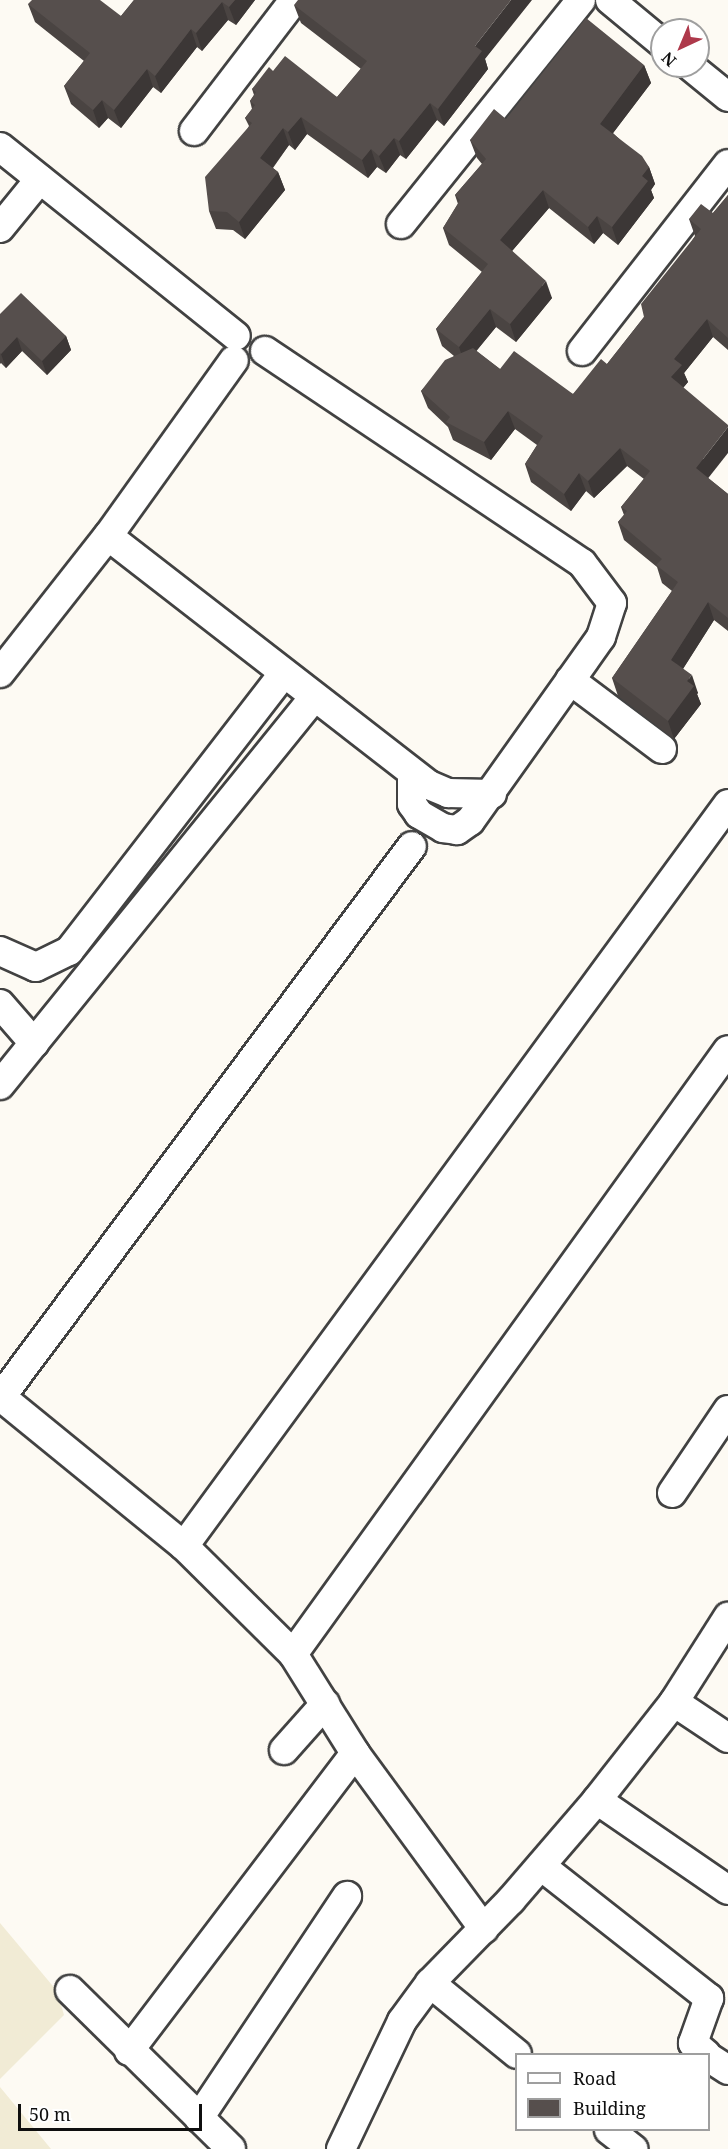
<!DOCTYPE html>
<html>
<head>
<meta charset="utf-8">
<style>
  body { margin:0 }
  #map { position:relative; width:728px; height:2149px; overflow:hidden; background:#fdfaf3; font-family:"Noto Serif",serif }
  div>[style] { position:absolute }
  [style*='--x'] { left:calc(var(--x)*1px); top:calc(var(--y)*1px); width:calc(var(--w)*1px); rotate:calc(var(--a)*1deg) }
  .farmland>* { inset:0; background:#f1ebd5 }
  .roads { filter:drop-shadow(2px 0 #424242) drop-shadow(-2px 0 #424242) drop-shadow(0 2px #424242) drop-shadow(0 -2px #424242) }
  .minor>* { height:28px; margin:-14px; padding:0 14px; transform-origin:14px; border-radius:14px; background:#fff }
  .wall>* { inset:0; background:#4a4442 }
  .shaded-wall>* { inset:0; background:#3c3736 }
  .building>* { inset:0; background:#564f4d }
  span { translate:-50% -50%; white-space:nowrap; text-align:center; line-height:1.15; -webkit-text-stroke:6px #fff; paint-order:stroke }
  .legend { position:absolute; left:515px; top:2053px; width:195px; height:78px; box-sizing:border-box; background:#fff; border:2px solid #9f9f9f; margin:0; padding:8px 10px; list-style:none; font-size:18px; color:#0f0f0f }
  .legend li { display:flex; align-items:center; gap:12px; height:30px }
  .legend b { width:30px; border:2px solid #9f9f9f }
  .north { position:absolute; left:650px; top:18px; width:60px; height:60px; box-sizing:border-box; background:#fff; border:2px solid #9f9f9f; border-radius:50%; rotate:224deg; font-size:16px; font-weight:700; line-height:24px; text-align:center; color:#0f0f0f }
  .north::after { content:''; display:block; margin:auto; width:21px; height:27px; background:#ae394b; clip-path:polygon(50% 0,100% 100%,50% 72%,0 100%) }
  .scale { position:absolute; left:18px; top:2104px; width:184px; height:27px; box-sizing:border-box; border:3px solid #0f0f0f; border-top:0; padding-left:8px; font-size:18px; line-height:21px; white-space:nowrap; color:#0f0f0f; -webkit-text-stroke:4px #fff; paint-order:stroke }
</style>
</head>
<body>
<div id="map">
  <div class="farmland">
    <i style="clip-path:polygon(0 1923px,57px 1991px,64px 2015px,0 2079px)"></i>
    <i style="clip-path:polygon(0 2087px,51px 2149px,0 2149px)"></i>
  </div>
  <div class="roads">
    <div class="minor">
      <i style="--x:610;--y:0;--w:67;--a:39.6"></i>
      <i style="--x:690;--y:66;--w:49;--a:39.2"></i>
      <i style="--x:194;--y:131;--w:165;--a:-52.6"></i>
      <i style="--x:0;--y:147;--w:302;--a:38.7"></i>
      <i style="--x:401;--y:224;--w:287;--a:-51.2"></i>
      <i style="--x:0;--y:228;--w:63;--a:-50.8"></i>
      <i style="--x:265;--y:351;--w:381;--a:33.8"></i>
      <i style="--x:582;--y:563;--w:50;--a:53.1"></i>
      <i style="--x:612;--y:603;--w:36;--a:108"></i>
      <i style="--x:601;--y:637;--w:226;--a:125.4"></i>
      <i style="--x:470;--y:821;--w:16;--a:145"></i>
      <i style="--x:457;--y:830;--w:14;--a:-172"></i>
      <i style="--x:443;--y:828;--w:28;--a:-150"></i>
      <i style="--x:419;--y:814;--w:12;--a:-125"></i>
      <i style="--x:412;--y:804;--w:31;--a:-90"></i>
      <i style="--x:582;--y:351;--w:237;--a:-52"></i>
      <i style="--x:108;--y:536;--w:406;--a:37.8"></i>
      <i style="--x:429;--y:785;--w:21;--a:23"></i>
      <i style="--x:448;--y:793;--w:44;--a:1.3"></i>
      <i style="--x:0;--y:673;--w:174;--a:-51.8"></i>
      <i style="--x:108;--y:536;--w:216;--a:-54.4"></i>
      <i style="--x:570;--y:680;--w:115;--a:36.9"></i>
      <i style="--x:0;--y:951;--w:39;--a:24"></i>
      <i style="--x:36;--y:967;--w:37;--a:-26"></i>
      <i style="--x:69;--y:951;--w:349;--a:-52.3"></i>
      <i style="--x:0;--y:1004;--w:52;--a:48.9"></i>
      <i style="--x:34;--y:1043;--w:443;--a:-51"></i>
      <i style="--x:0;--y:1085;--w:54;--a:-51"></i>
      <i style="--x:0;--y:1396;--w:237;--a:39.2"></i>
      <i style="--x:184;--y:1546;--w:153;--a:44.7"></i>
      <i style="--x:293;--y:1654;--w:117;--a:57.9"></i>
      <i style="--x:355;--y:1753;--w:218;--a:53.8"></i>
      <i style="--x:1;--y:1397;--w:687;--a:-53.28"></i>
      <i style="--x:672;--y:1493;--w:100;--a:-56"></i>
      <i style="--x:184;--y:1546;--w:920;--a:-53.75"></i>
      <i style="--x:293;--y:1654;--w:744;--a:-54.24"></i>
      <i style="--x:674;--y:1702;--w:65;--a:33.7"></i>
      <i style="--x:284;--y:1750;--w:62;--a:-48.3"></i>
      <i style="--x:597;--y:1800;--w:159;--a:34.5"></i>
      <i style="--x:541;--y:1866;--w:214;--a:38.2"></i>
      <i style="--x:709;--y:1998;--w:48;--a:109.6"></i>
      <i style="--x:693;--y:2043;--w:17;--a:40"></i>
      <i style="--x:430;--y:1983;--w:112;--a:39.2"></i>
      <i style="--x:70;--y:1990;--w:226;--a:44.6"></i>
      <i style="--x:129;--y:2051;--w:374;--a:-52.8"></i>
      <i style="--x:708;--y:2057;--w:24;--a:33"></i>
      <i style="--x:199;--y:2118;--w:267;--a:-56.3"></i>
      <i style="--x:609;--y:2130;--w:31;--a:38"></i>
      <i style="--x:341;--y:2149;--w:142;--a:-64.5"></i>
      <i style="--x:402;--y:2021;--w:47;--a:-53.6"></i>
      <i style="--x:430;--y:1983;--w:116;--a:-45.7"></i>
      <i style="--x:511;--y:1900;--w:132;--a:-49.3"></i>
      <i style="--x:597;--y:1800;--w:125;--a:-51.8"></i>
      <i style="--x:674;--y:1702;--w:101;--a:-57.6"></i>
    </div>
  </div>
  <div class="wall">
    <i style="clip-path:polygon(134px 0,255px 0,236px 25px,228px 20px,202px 51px,197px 47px,161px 93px,153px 87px,121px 128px,108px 118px,99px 128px,71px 104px,64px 86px,84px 61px,35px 22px,28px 4px,121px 16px)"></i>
    <i style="clip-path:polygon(294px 5px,485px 59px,488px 69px,444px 126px,437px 120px,406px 159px,400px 155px,386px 173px,377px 167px,368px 178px,307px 134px,295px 150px,289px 145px,273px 168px,278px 172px,285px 190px,245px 239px,233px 230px,216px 229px,209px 211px,249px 126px,245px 118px,252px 109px,250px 101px,254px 95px,252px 89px,273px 71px,337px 97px,361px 69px,301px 23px)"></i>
    <i style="clip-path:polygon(644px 65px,651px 83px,613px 133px,649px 167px,655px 184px,651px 190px,654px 198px,618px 245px,603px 233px,594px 244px,549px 208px,512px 251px,552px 298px,516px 342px,496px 327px,476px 351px,500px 369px,573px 394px,607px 364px,644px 317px,695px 236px,689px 219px,713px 213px,728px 195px,728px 350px,713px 337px,684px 373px,688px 382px,683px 388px,708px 478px,728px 494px,728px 631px,714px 620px,683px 669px,698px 693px,697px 694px,701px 704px,674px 739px,618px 696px,612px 678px,672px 591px,662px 583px,657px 567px,624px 540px,618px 522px,624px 515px,621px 507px,644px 479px,627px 466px,594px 498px,586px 491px,571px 511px,531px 482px,525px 464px,537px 445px,515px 429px,491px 460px,453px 440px,448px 427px,428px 408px,421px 391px,454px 356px,442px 346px,436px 329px,482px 272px,449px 245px,443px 228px,458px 204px,455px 195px,482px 164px,477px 158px,470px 140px,506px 119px)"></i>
    <i style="clip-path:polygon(0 314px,66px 336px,71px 350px,47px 375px,22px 351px,6px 368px,1px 363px,0 364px)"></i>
  </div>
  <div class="shaded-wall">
    <i style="clip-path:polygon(235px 0,255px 0,236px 25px,229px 7px)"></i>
    <i style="clip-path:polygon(511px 0,532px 0,485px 59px,488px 69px,444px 126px,438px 109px,475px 46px)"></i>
    <i style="clip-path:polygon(222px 2px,228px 20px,202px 51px,196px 33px)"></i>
    <i style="clip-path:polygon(191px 29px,197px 47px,161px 93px,155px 76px)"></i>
    <i style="clip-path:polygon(644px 65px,651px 83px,607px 141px,600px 124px)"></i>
    <i style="clip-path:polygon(147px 69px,153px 87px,121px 128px,114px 110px)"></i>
    <i style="clip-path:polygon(102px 100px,108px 118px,99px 128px,93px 110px)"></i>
    <i style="clip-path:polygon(430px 103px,437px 120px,406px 159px,399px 141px)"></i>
    <i style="clip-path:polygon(301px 117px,307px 134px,295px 150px,288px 132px)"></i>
    <i style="clip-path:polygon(283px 128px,289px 145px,266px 176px,260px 158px)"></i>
    <i style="clip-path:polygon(394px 138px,400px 155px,386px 173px,379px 156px)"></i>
    <i style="clip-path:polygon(371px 149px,377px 167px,368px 178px,362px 160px)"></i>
    <i style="clip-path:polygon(649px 167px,655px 184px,651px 190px,654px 198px,618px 245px,612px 227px,642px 176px)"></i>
    <i style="clip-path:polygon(278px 172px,285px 190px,245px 239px,239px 222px)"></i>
    <i style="clip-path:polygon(543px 190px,549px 208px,506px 258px,500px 240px)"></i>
    <i style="clip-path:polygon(597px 216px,603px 233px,594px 244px,588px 227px)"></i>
    <i style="clip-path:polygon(546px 281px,552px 298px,516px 342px,510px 324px)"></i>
    <i style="clip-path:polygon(490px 309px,496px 327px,465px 365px,459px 347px)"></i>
    <i style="clip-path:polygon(707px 319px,713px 337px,684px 373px,688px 382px,677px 395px,671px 377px,674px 359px)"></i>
    <i style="clip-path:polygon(66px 336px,71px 350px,47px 375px,42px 361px)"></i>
    <i style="clip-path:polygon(17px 337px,22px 351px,6px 368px,1px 354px)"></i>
    <i style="clip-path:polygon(508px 411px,515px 429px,491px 460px,484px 442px)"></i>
    <i style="clip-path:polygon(728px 427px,728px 453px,702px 486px,696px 468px)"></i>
    <i style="clip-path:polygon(620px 448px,627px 466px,594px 498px,588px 481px)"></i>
    <i style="clip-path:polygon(579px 473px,586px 491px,571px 511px,564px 494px)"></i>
    <i style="clip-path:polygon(708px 602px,714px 620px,677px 678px,671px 660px)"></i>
    <i style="clip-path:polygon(692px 675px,698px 693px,697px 694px,701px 704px,674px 739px,668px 721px,687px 681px)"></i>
  </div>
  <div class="building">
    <i style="clip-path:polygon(32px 0,100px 0,121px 16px,134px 0,235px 0,229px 7px,222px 2px,196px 33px,191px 29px,155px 76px,147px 69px,114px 110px,102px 100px,93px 110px,64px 86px,90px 53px,28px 4px)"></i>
    <i style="clip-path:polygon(298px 0,511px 0,475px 46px,482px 51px,438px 109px,430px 103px,399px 141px,394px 138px,379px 156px,371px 149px,362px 160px,301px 117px,288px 132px,283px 128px,260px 158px,278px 172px,239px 222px,227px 212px,209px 211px,205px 177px,252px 123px,245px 118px,255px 105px,250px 101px,256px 92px,252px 89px,269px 67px,273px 71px,285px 56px,337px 97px,367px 61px,294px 5px)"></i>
    <i style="clip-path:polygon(586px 18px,644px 65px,600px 124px,642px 156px,649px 167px,642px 176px,648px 181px,612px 227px,597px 216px,588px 227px,543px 190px,500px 240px,546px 281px,510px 324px,490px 309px,459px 347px,436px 329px,488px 264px,443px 228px,460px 200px,455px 195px,486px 159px,470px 140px,494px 109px,506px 119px)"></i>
    <i style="clip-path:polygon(728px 195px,728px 338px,707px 319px,674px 359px,682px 365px,671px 377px,728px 425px,728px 427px,696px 468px,728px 494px,728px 618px,708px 602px,671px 660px,692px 675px,687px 681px,694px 686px,668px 721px,612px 678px,678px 582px,656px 565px,662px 559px,618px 522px,627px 511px,621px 507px,650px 471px,620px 448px,588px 481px,579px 473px,564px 494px,525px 464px,543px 436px,508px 411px,484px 442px,446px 422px,450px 417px,421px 391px,445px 360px,473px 348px,500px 369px,514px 351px,573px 394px,601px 359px,607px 364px,644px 317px,641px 304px,701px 229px,689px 219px,701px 204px,713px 213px)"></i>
    <i style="clip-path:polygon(21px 293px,66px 336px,42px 361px,17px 337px,1px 354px,0 353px,0 314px)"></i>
  </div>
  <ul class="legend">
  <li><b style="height:8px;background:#fff"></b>Road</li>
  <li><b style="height:16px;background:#564f4d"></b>Building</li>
  </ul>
  <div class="north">N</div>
  <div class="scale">50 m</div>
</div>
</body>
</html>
